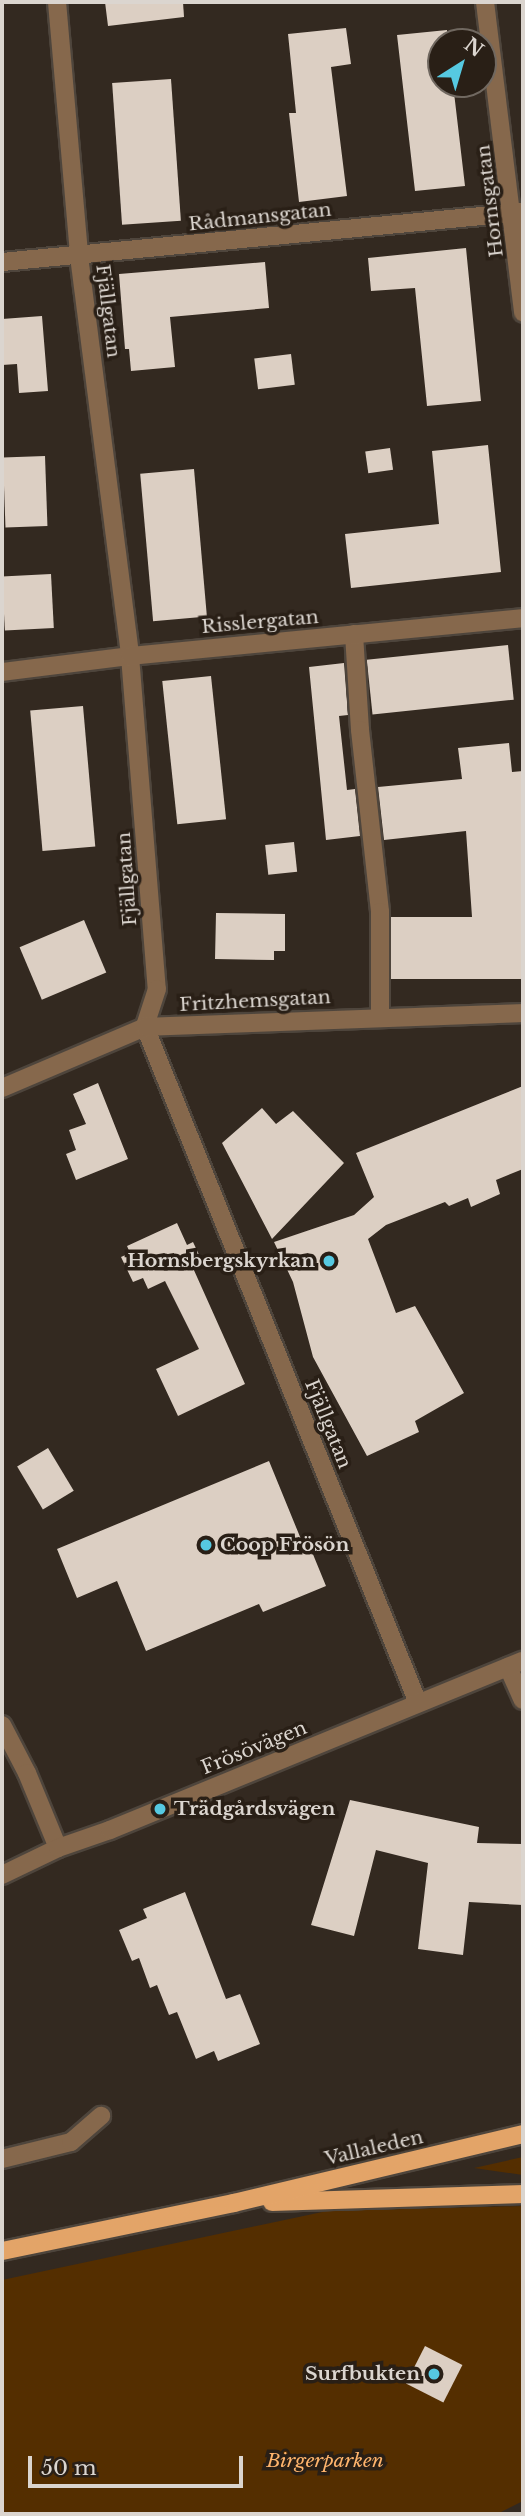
<!DOCTYPE html>
<html>
<head>
<meta charset="utf-8">
<style>
  body { margin:0 }
  #map { position:relative; width:525px; height:2516px; overflow:hidden; background:#332920; font-family:"Libre Baskerville",serif }
  div>[style] { position:absolute }
  [style*='--x'] { left:calc(var(--x)*1px); top:calc(var(--y)*1px); width:calc(var(--w)*1px); rotate:calc(var(--a)*1deg) }
  .green>* { inset:0; background:#542e00 }
  .building>* { inset:0; background:#dccfc3; transform-origin:0 0 }
  .roads { filter:drop-shadow(2px 0 #4e453c) drop-shadow(-2px 0 #4e453c) drop-shadow(0 2px #4e453c) drop-shadow(0 -2px #4e453c) }
  .minor>* { height:18px; margin:-9px; padding:0 9px; transform-origin:9px; border-radius:9px; background:#86684c }
  .major>* { height:18px; margin:-9px; padding:0 9px; transform-origin:9px; border-radius:9px; background:#e3a468 }
  .dots>* { width:19px; height:19px; translate:-50% -50%; box-sizing:border-box; border:4px solid #291f16; border-radius:50% }
  span { translate:-50% -50%; white-space:nowrap; text-align:center; line-height:1.15; -webkit-text-stroke:7px #291f16; paint-order:stroke }
  .street-label { font-size:19px; color:#dbd5cf }
  .poi-label { font-size:19px; color:#dbd5cf; font-weight:700 }
  .right { translate:-100% -50%; text-align:right }
  .left { translate:0 -50%; text-align:left }
  .park-label { font-size:19px; color:#feb46c; font-style:italic }
  .frame { position:absolute; inset:0; border:4px solid #dbd5cf; pointer-events:none }
  .north { position:absolute; left:427px; top:28px; width:70px; height:70px; box-sizing:border-box; background:#291f16; border:2px solid #706860; border-radius:50%; rotate:37deg; font-size:19px; font-weight:700; line-height:28px; text-align:center; color:#dbd5cf }
  .north::after { content:''; display:block; margin:auto; width:24px; height:32px; background:#56c9e1; clip-path:polygon(50% 0,100% 100%,50% 72%,0 100%) }
  .scale { position:absolute; left:28px; top:2456px; width:215px; height:32px; box-sizing:border-box; border:4px solid #dbd5cf; border-top:0; padding-left:9px; font-size:21px; line-height:24px; white-space:nowrap; color:#dbd5cf; -webkit-text-stroke:5px #291f16; paint-order:stroke }
</style>
</head>
<body>
<div id="map">
  <div class="green">
    <i style="clip-path:polygon(523px 2157px,523px 2175px,474px 2168px)"></i>
    <i style="clip-path:polygon(523px 2206px,523px 2501px,497px 2514px,2px 2514px,2px 2280px,327px 2211px)"></i>
  </div>
  <div class="building">
    <i style="clip-path:polygon(105px 2px,183px 2px,184px 17px,108px 26px)"></i>
    <i style="clip-path:polygon(346px 28px,351px 64px,331px 67px,347px 196px,299px 202px,289px 113px,296px 113px,288px 34px)"></i>
    <i style="clip-path:polygon(447px 30px,448px 42px,441px 42px,441px 84px,453px 84px,465px 186px,415px 191px,397px 35px)"></i>
    <i style="left:171px;top:79px;width:142px;height:59px;rotate:86deg"></i>
    <i style="clip-path:polygon(466px 248px,481px 401px,427px 406px,415px 288px,371px 291px,368px 258px)"></i>
    <i style="clip-path:polygon(265px 262px,269px 308px,170px 317px,175px 367px,131px 371px,129px 349px,125px 349px,119px 274px)"></i>
    <i style="clip-path:polygon(42px 316px,48px 391px,19px 393px,17px 364px,2px 365px,2px 319px)"></i>
    <i style="left:291px;top:354px;width:31px;height:37px;rotate:83deg"></i>
    <i style="clip-path:polygon(488px 445px,501px 572px,351px 588px,345px 534px,439px 524px,432px 451px)"></i>
    <i style="left:390px;top:448px;width:22px;height:25px;rotate:82deg"></i>
    <i style="left:45px;top:456px;width:70px;height:42px;rotate:88deg"></i>
    <i style="left:194px;top:469px;width:148px;height:54px;rotate:85deg"></i>
    <i style="left:51px;top:574px;width:54px;height:49px;rotate:87deg"></i>
    <i style="left:508px;top:645px;width:55px;height:142px;rotate:84deg"></i>
    <i style="clip-path:polygon(344px 663px,348px 715px,339px 716px,347px 790px,355px 789px,360px 836px,326px 840px,309px 667px)"></i>
    <i style="left:211px;top:676px;width:144px;height:49px;rotate:84deg"></i>
    <i style="left:83px;top:706px;width:141px;height:53px;rotate:85deg"></i>
    <i style="clip-path:polygon(509px 743px,512px 772px,523px 771px,523px 979px,391px 979px,391px 917px,472px 917px,466px 831px,384px 840px,378px 787px,462px 779px,458px 748px)"></i>
    <i style="left:294px;top:842px;width:30px;height:29px;rotate:84deg"></i>
    <i style="clip-path:polygon(216px 913px,285px 914px,285px 951px,274px 951px,274px 960px,215px 959px)"></i>
    <i style="left:84px;top:920px;width:57px;height:70px;rotate:67deg"></i>
    <i style="clip-path:polygon(98px 1083px,128px 1159px,76px 1180px,66px 1154px,76px 1150px,69px 1130px,86px 1124px,73px 1094px)"></i>
    <i style="clip-path:polygon(523px 1086px,523px 1169px,496px 1180px,500px 1194px,471px 1207px,468px 1198px,449px 1206px,445px 1202px,386px 1225px,368px 1239px,396px 1313px,415px 1306px,464px 1393px,415px 1421px,419px 1432px,367px 1456px,313px 1357px,293px 1282px,274px 1242px,354px 1215px,374px 1197px,356px 1153px)"></i>
    <i style="clip-path:polygon(262px 1108px,276px 1124px,293px 1111px,344px 1163px,272px 1239px,222px 1143px)"></i>
    <i style="clip-path:polygon(177px 1223px,187px 1245px,193px 1242px,203px 1263px,193px 1268px,245px 1384px,178px 1416px,156px 1369px,199px 1349px,165px 1281px,148px 1289px,143px 1278px,133px 1282px,121px 1257px,130px 1253px,127px 1246px)"></i>
    <i style="left:48px;top:1448px;width:50px;height:36px;rotate:59deg"></i>
    <i style="clip-path:polygon(269px 1461px,305px 1549px,310px 1547px,326px 1586px,263px 1612px,259px 1604px,146px 1651px,117px 1581px,77px 1598px,57px 1549px)"></i>
    <i style="clip-path:polygon(350px 1800px,479px 1827px,477px 1843px,523px 1844px,523px 1905px,469px 1902px,463px 1955px,418px 1949px,428px 1863px,376px 1850px,354px 1936px,311px 1925px)"></i>
    <i style="clip-path:polygon(185px 1892px,226px 1999px,240px 1994px,260px 2044px,218px 2061px,214px 2051px,196px 2059px,177px 2012px,169px 2015px,157px 1985px,150px 1988px,139px 1958px,132px 1961px,119px 1930px,147px 1918px,143px 1909px)"></i>
    <i style="left:425px;top:2346px;width:42px;height:42px;rotate:27deg"></i>
  </div>
  <div class="roads">
    <div class="minor">
      <i style="--x:57;--y:2;--w:255;--a:85"></i>
      <i style="--x:79;--y:256;--w:403;--a:82.7"></i>
      <i style="--x:130;--y:656;--w:334;--a:85.4"></i>
      <i style="--x:157;--y:989;--w:40;--a:108"></i>
      <i style="--x:145;--y:1027;--w:729;--a:68.01"></i>
      <i style="--x:485;--y:2;--w:313;--a:83"></i>
      <i style="--x:2;--y:262;--w:523;--a:-5.48"></i>
      <i style="--x:354;--y:634;--w:96;--a:86.4"></i>
      <i style="--x:360;--y:730;--w:183;--a:83.7"></i>
      <i style="--x:380;--y:912;--w:104;--a:90"></i>
      <i style="--x:2;--y:672;--w:129;--a:-7.1"></i>
      <i style="--x:130;--y:656;--w:395;--a:-5.5"></i>
      <i style="--x:2;--y:1088;--w:155;--a:-23.1"></i>
      <i style="--x:145;--y:1027;--w:378;--a:-2.1"></i>
      <i style="--x:508;--y:1667;--w:36;--a:66"></i>
      <i style="--x:2;--y:1725;--w:54;--a:62.5"></i>
      <i style="--x:27;--y:1773;--w:81;--a:67.5"></i>
      <i style="--x:2;--y:1875;--w:62;--a:-25.7"></i>
      <i style="--x:58;--y:1848;--w:55;--a:-19.1"></i>
      <i style="--x:110;--y:1830;--w:446;--a:-22.3"></i>
      <i style="--x:2;--y:2159;--w:71;--a:-13.8"></i>
      <i style="--x:71;--y:2142;--w:40;--a:-41"></i>
    </div>
    <div class="major">
      <i style="--x:272;--y:2202;--w:251;--a:-1.8"></i>
      <i style="--x:2;--y:2251;--w:237;--a:-11.7"></i>
      <i style="--x:234;--y:2203;--w:297;--a:-13.4"></i>
    </div>
  </div>
  <div class="dots">
    <i style="left:329px;top:1261px;background:#56c9e1"></i>
    <i style="left:206px;top:1545px;background:#56c9e1"></i>
    <i style="left:160px;top:1809px;background:#56c9e1"></i>
    <i style="left:434px;top:2374px;background:#56c9e1"></i>
  </div>
  <div class="street-label">
    <span style="left:490px;top:201px;rotate:-97deg">Hornsgatan</span>
    <span style="left:260px;top:217px;rotate:-6deg">Rådmansgatan</span>
    <span style="left:108px;top:311px;rotate:83deg">Fjällgatan</span>
    <span style="left:260px;top:622px;rotate:-5deg">Risslergatan</span>
    <span style="left:127px;top:879px;rotate:-94deg">Fjällgatan</span>
    <span style="left:255px;top:1001px;rotate:-3deg">Fritzhemsgatan</span>
    <span style="left:328px;top:1424px;rotate:68deg">Fjällgatan</span>
    <span style="left:254px;top:1748px;rotate:-22deg">Frösövägen</span>
    <span style="left:374px;top:2148px;rotate:-13deg">Vallaleden</span>
  </div>
  <div class="poi-label">
    <span class="right" style="left:315px;top:1261px">Hornsbergskyrkan</span>
    <span class="left" style="left:220px;top:1545px">Coop Frösön</span>
    <span class="left" style="left:174px;top:1809px">Trädgårdsvägen</span>
    <span class="right" style="left:420px;top:2374px">Surfbukten</span>
  </div>
  <div class="park-label">
    <span style="left:325px;top:2461px">Birgerparken</span>
  </div>
  <div class="frame"></div>
  <div class="north">N</div>
  <div class="scale">50 m</div>
</div>
</body>
</html>
